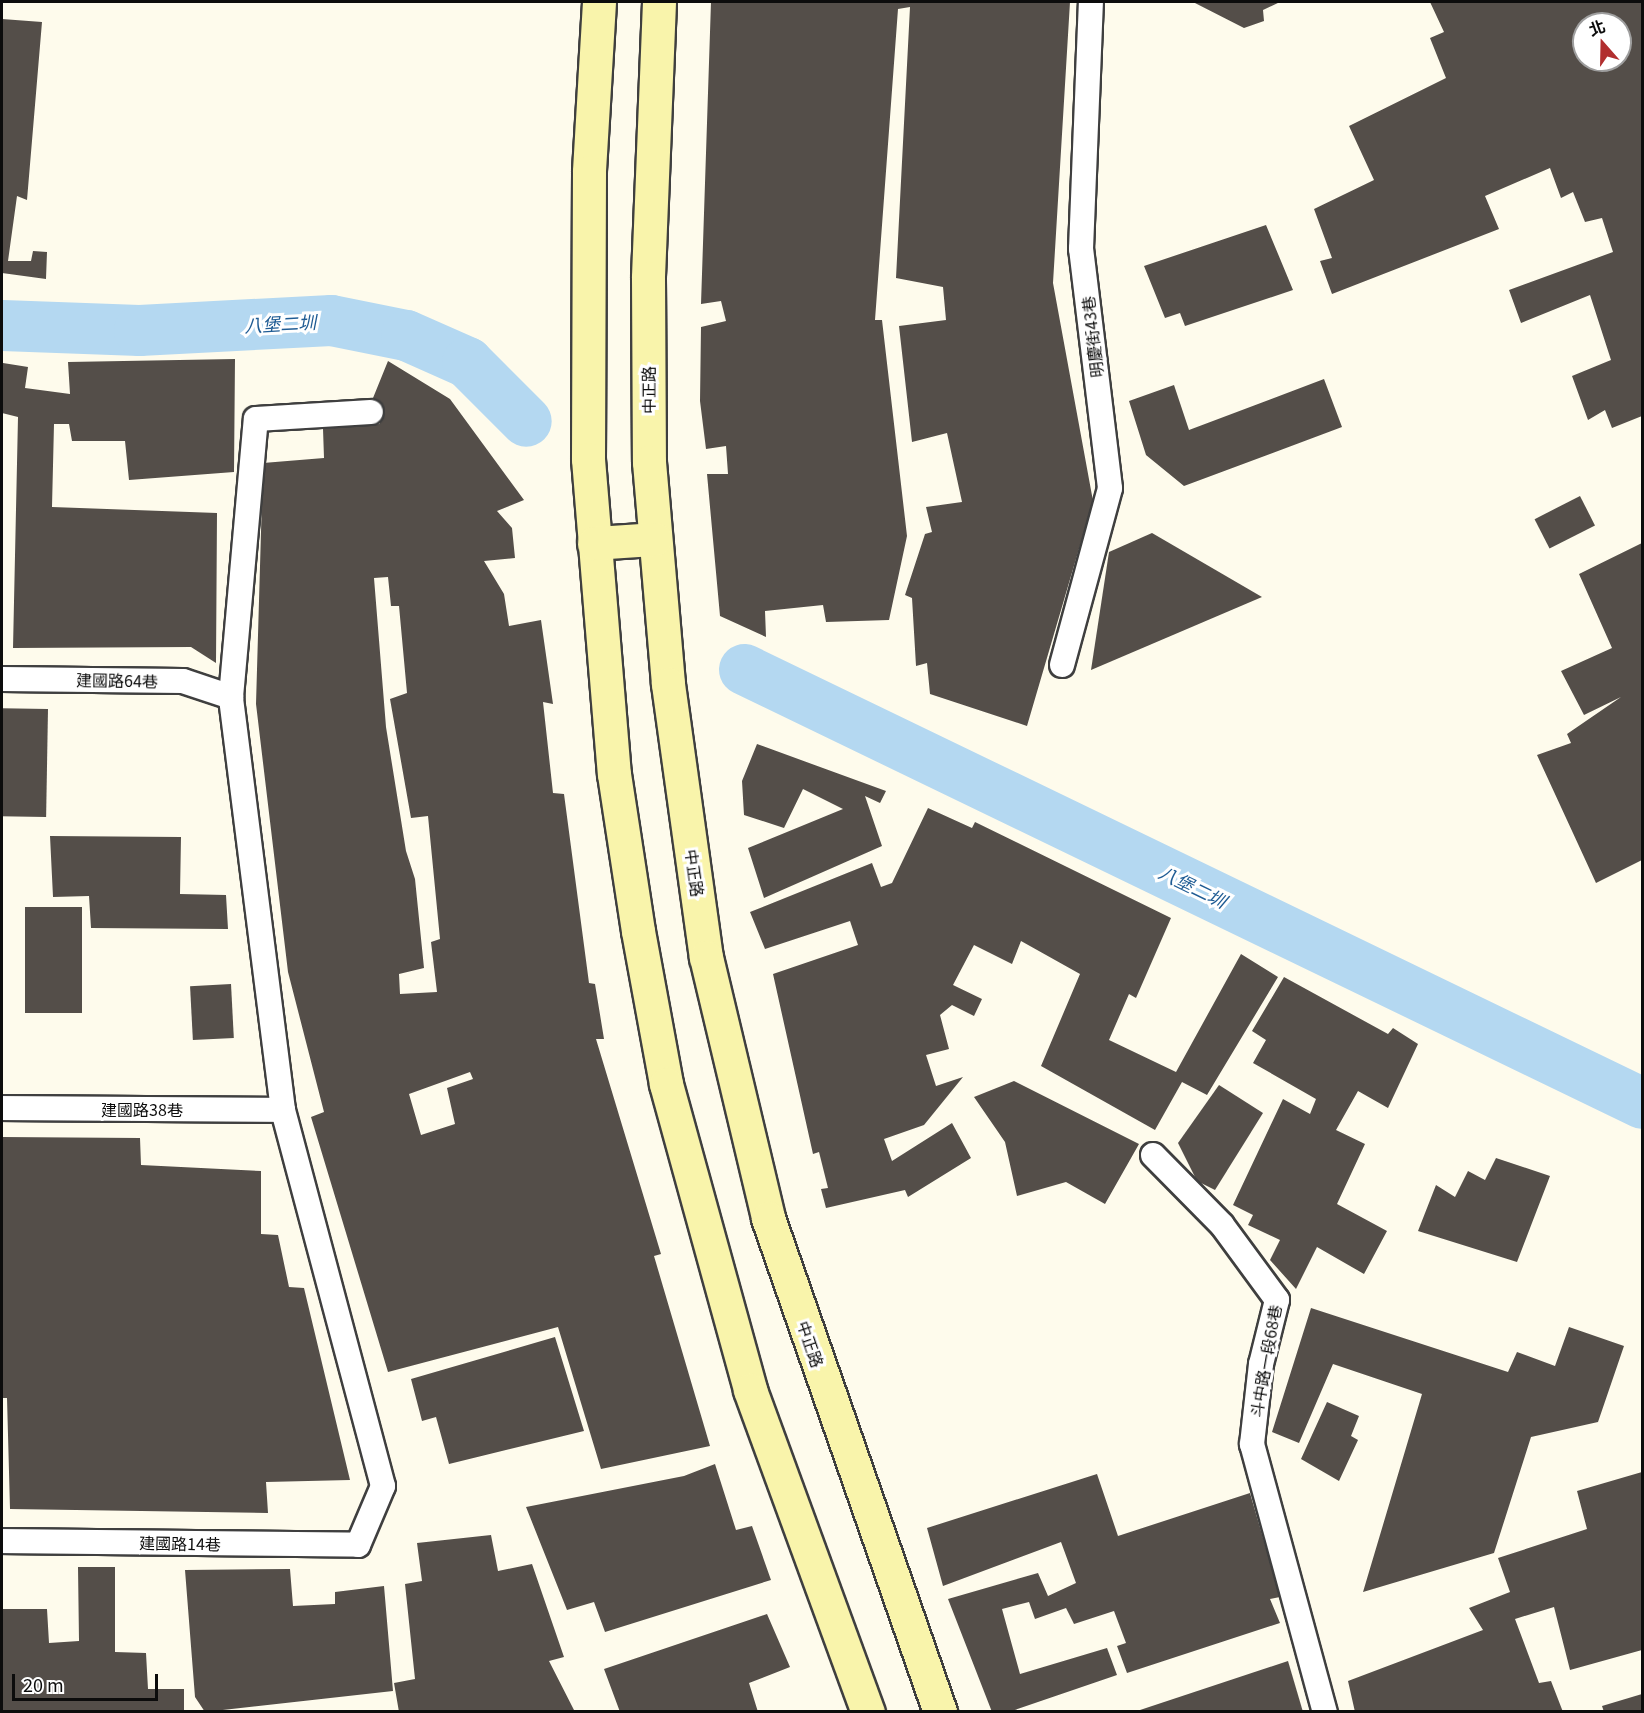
<!DOCTYPE html>
<html>
<head>
<meta charset="utf-8">
<style>
  body { margin:0 }
  #map { position:relative; width:1644px; height:1713px; overflow:hidden; background:#fefbec; font-family:Georgia,"Noto Sans TC",serif }
  div>[style] { position:absolute }
  [style*='--x'] { left:calc(var(--x)*1px); top:calc(var(--y)*1px); width:calc(var(--w)*1px); rotate:calc(var(--a)*1deg) }
  .canal>* { height:51px; margin:-25.5px; padding:0 25.5px; transform-origin:25.5px; border-radius:25.5px; background:#b4d8f1 }
  .building>* { inset:0; background:#544e49; transform-origin:0 0 }
  .roads { filter:drop-shadow(2px 0 #3f3f3f) drop-shadow(-2px 0 #3f3f3f) drop-shadow(0 2px #3f3f3f) drop-shadow(0 -2px #3f3f3f) }
  .lane>* { height:24px; margin:-12px; padding:0 12px; transform-origin:12px; border-radius:12px; background:#fff }
  .secondary>* { height:33px; margin:-16.5px; padding:0 16.5px; transform-origin:16.5px; border-radius:16.5px; background:#f9f4ab }
  span { translate:-50% -50%; white-space:nowrap; text-align:center; line-height:1.15; -webkit-text-stroke:6px #fff; paint-order:stroke }
  .street-label { font-size:16px; color:#0c0c0c }
  .water-label { font-size:18px; color:#1f5c94; font-style:italic }
  .frame { position:absolute; inset:0; border:3px solid #0c0c0c; pointer-events:none }
  .north { position:absolute; left:1572px; top:12px; width:60px; height:60px; box-sizing:border-box; background:#fff; border:2px solid #9e9e9e; border-radius:50%; rotate:340deg; font-size:16px; font-weight:700; line-height:24px; text-align:center; color:#0c0c0c }
  .north::after { content:''; display:block; margin:auto; width:21px; height:27px; background:#b12e2f; clip-path:polygon(50% 0,100% 100%,50% 72%,0 100%) }
  .scale { position:absolute; left:12px; top:1674px; width:146px; height:27px; box-sizing:border-box; border:3px solid #0c0c0c; border-top:0; padding-left:8px; font-size:18px; line-height:21px; white-space:nowrap; color:#0c0c0c; -webkit-text-stroke:4px #fff; paint-order:stroke }
</style>
</head>
<body>
<div id="map">
  <div class="canal">
    <i style="--x:2;--y:325;--w:137;--a:2.1"></i>
    <i style="--x:139;--y:330;--w:192;--a:-3"></i>
    <i style="--x:331;--y:320;--w:76;--a:11.3"></i>
    <i style="--x:406;--y:335;--w:67;--a:23.9"></i>
    <i style="--x:467;--y:362;--w:83;--a:45"></i>
    <i style="--x:744;--y:669;--w:997;--a:25.79"></i>
  </div>
  <div class="building">
    <i style="clip-path:polygon(711px 2px,1070px 2px,1053px 283px,1093px 501px,1027px 726px,930px 694px,927px 663px,916px 666px,912px 598px,905px 595px,925px 534px,932px 532px,926px 507px,962px 502px,947px 433px,912px 442px,899px 326px,946px 320px,943px 287px,896px 278px,910px 7px,898px 9px,875px 320px,882px 320px,907px 536px,889px 620px,826px 622px,823px 605px,765px 611px,766px 637px,720px 616px,707px 474px,728px 474px,726px 446px,706px 449px,700px 401px,701px 327px,726px 321px,721px 301px,701px 304px)"></i>
    <i style="clip-path:polygon(1193px 2px,1280px 2px,1263px 10px,1264px 21px,1244px 28px)"></i>
    <i style="clip-path:polygon(evenodd,1430px 2px,1642px 2px,1642px 416px,1612px 428px,1605px 410px,1588px 420px,1572px 376px,1611px 360px,1590px 295px,1521px 323px,1509px 290px,1613px 252px,1602px 218px,1585px 222px,1573px 192px,1561px 198px,1550px 168px,1485px 196px,1499px 229px,1332px 294px,1320px 261px,1332px 258px,1314px 209px,1374px 180px,1349px 126px,1446px 78px,1430px 38px,1444px 32px,1430px 2px,1584px 24px,1620px 24px,1620px 60px,1584px 60px,1584px 24px)"></i>
    <i style="clip-path:polygon(2px 19px,42px 22px,27px 200px,17px 196px,8px 261px,31px 261px,33px 251px,47px 252px,46px 279px,2px 273px)"></i>
    <i style="clip-path:polygon(1266px 225px,1293px 290px,1185px 326px,1180px 313px,1165px 318px,1144px 266px)"></i>
    <i style="clip-path:polygon(235px 359px,234px 472px,129px 480px,125px 441px,72px 441px,69px 424px,54px 424px,52px 507px,217px 513px,216px 663px,191px 647px,13px 648px,18px 417px,2px 413px,3px 363px,28px 367px,25px 388px,70px 394px,68px 362px)"></i>
    <i style="clip-path:polygon(evenodd,388px 361px,450px 399px,524px 500px,497px 511px,512px 528px,515px 558px,484px 561px,504px 594px,509px 626px,541px 620px,553px 704px,543px 702px,553px 793px,564px 794px,589px 983px,595px 984px,604px 1039px,596px 1039px,661px 1254px,654px 1256px,710px 1446px,601px 1469px,558px 1327px,388px 1372px,311px 1117px,324px 1112px,288px 972px,256px 704px,263px 463px,324px 458px,323px 429px,380px 424px,373px 398px,388px 361px,388px 577px,391px 606px,399px 606px,407px 693px,390px 699px,411px 818px,428px 816px,440px 939px,431px 942px,437px 992px,400px 994px,399px 974px,424px 968px,415px 879px,406px 851px,386px 727px,374px 578px,388px 577px,388px 361px,470px 1072px,473px 1079px,447px 1088px,455px 1124px,421px 1135px,409px 1094px,470px 1072px)"></i>
    <i style="clip-path:polygon(1324px 379px,1342px 427px,1184px 486px,1146px 455px,1129px 401px,1174px 385px,1189px 430px)"></i>
    <i style="left:1580px;top:496px;width:33px;height:51px;rotate:63deg"></i>
    <i style="clip-path:polygon(1152px 533px,1262px 597px,1091px 670px,1109px 552px)"></i>
    <i style="clip-path:polygon(1642px 543px,1642px 860px,1596px 883px,1537px 755px,1571px 743px,1567px 734px,1621px 697px,1584px 715px,1561px 671px,1612px 648px,1579px 574px)"></i>
    <i style="left:48px;top:709px;width:108px;height:46px;rotate:91deg"></i>
    <i style="clip-path:polygon(757px 744px,886px 791px,880px 803px,865px 796px,882px 846px,764px 898px,748px 848px,843px 809px,803px 789px,784px 828px,744px 815px,742px 781px)"></i>
    <i style="clip-path:polygon(928px 808px,972px 828px,975px 822px,1171px 918px,1136px 998px,1129px 994px,1109px 1040px,1176px 1072px,1241px 954px,1278px 977px,1207px 1095px,1182px 1082px,1155px 1130px,1041px 1066px,1080px 974px,1021px 941px,1012px 964px,974px 945px,953px 985px,982px 999px,974px 1016px,952px 1005px,940px 1015px,949px 1049px,926px 1055px,936px 1086px,963px 1077px,924px 1125px,884px 1139px,892px 1161px,952px 1123px,971px 1158px,908px 1197px,905px 1190px,826px 1208px,821px 1189px,828px 1188px,819px 1152px,813px 1154px,773px 974px,858px 945px,850px 921px,765px 949px,750px 912px,872px 863px,881px 887px,892px 883px)"></i>
    <i style="clip-path:polygon(50px 836px,181px 837px,180px 894px,226px 895px,228px 929px,91px 928px,89px 896px,53px 897px)"></i>
    <i style="left:25px;top:907px;width:57px;height:106px"></i>
    <i style="clip-path:polygon(1284px 977px,1388px 1034px,1393px 1028px,1418px 1044px,1388px 1108px,1358px 1091px,1336px 1130px,1365px 1144px,1337px 1204px,1387px 1231px,1364px 1274px,1317px 1247px,1296px 1289px,1270px 1260px,1280px 1240px,1248px 1225px,1253px 1215px,1233px 1205px,1283px 1099px,1310px 1114px,1316px 1099px,1253px 1063px,1266px 1040px,1252px 1031px)"></i>
    <i style="left:231px;top:984px;width:54px;height:41px;rotate:87deg"></i>
    <i style="clip-path:polygon(1014px 1081px,1139px 1144px,1105px 1204px,1066px 1182px,1017px 1196px,1005px 1142px,974px 1097px)"></i>
    <i style="clip-path:polygon(1219px 1085px,1263px 1113px,1215px 1190px,1197px 1181px,1178px 1143px)"></i>
    <i style="clip-path:polygon(2px 1137px,140px 1138px,141px 1165px,261px 1171px,261px 1234px,278px 1235px,289px 1287px,304px 1288px,350px 1480px,266px 1482px,268px 1513px,10px 1509px,7px 1398px,2px 1398px)"></i>
    <i style="clip-path:polygon(1496px 1158px,1550px 1176px,1517px 1262px,1418px 1231px,1436px 1185px,1455px 1197px,1468px 1171px,1485px 1180px)"></i>
    <i style="clip-path:polygon(1311px 1308px,1508px 1372px,1517px 1352px,1555px 1366px,1569px 1327px,1624px 1346px,1598px 1422px,1531px 1437px,1494px 1553px,1363px 1592px,1422px 1394px,1333px 1364px,1299px 1443px,1272px 1432px)"></i>
    <i style="clip-path:polygon(555px 1337px,584px 1431px,449px 1464px,436px 1417px,422px 1421px,411px 1379px)"></i>
    <i style="clip-path:polygon(1327px 1402px,1359px 1416px,1351px 1436px,1358px 1440px,1339px 1481px,1301px 1459px)"></i>
    <i style="clip-path:polygon(715px 1464px,736px 1530px,752px 1526px,771px 1580px,605px 1632px,594px 1602px,567px 1610px,526px 1507px,684px 1476px)"></i>
    <i style="clip-path:polygon(1642px 1472px,1642px 1650px,1570px 1670px,1554px 1607px,1515px 1619px,1539px 1683px,1551px 1681px,1563px 1712px,1355px 1712px,1348px 1681px,1483px 1630px,1469px 1608px,1510px 1592px,1498px 1558px,1587px 1529px,1577px 1491px)"></i>
    <i style="clip-path:polygon(1097px 1474px,1118px 1536px,1250px 1493px,1280px 1597px,1270px 1599px,1280px 1623px,1127px 1673px,1117px 1646px,1126px 1643px,1114px 1611px,1074px 1624px,1066px 1608px,1035px 1619px,1029px 1602px,1002px 1609px,1020px 1674px,1107px 1648px,1117px 1675px,1009px 1712px,992px 1712px,948px 1599px,1038px 1573px,1048px 1596px,1076px 1583px,1061px 1542px,943px 1586px,927px 1528px)"></i>
    <i style="clip-path:polygon(491px 1535px,498px 1571px,532px 1564px,564px 1657px,549px 1661px,575px 1712px,399px 1712px,394px 1683px,415px 1679px,405px 1584px,422px 1581px,417px 1543px)"></i>
    <i style="clip-path:polygon(78px 1567px,115px 1567px,115px 1652px,146px 1653px,148px 1689px,184px 1689px,184px 1712px,2px 1712px,2px 1609px,47px 1609px,49px 1643px,79px 1641px)"></i>
    <i style="clip-path:polygon(290px 1569px,293px 1606px,335px 1604px,335px 1592px,384px 1586px,393px 1691px,205px 1712px,195px 1697px,185px 1570px)"></i>
    <i style="clip-path:polygon(767px 1614px,790px 1667px,749px 1683px,758px 1712px,620px 1712px,604px 1669px)"></i>
    <i style="clip-path:polygon(1288px 1661px,1303px 1712px,1137px 1712px,1137px 1711px)"></i>
    <i style="clip-path:polygon(1642px 1694px,1642px 1712px,1604px 1712px,1602px 1706px)"></i>
  </div>
  <div class="roads">
    <div class="lane">
      <i style="--x:1062;--y:665;--w:183;--a:-74.8"></i>
      <i style="--x:1110;--y:488;--w:241;--a:-96.9"></i>
      <i style="--x:1081;--y:249;--w:247;--a:-87.7"></i>
      <i style="--x:2;--y:679;--w:181;--a:0.6"></i>
      <i style="--x:183;--y:681;--w:51;--a:18.4"></i>
      <i style="--x:2;--y:1108;--w:281;--a:0.4"></i>
      <i style="--x:1153;--y:1155;--w:98;--a:45.4"></i>
      <i style="--x:1222;--y:1225;--w:93;--a:53.7"></i>
      <i style="--x:1277;--y:1300;--w:66;--a:104"></i>
      <i style="--x:1261;--y:1364;--w:81;--a:96.4"></i>
      <i style="--x:1252;--y:1444;--w:278;--a:74.8"></i>
      <i style="--x:2;--y:1541;--w:356;--a:0.6"></i>
      <i style="--x:358;--y:1545;--w:64;--a:-67"></i>
      <i style="--x:383;--y:1486;--w:389;--a:-104.9"></i>
      <i style="--x:283;--y:1110;--w:416;--a:-97.2"></i>
      <i style="--x:231;--y:697;--w:279;--a:-84.9"></i>
      <i style="--x:256;--y:419;--w:115;--a:-3.5"></i>
    </div>
    <div class="secondary">
      <i style="--x:599;--y:2;--w:170;--a:93.4"></i>
      <i style="--x:589;--y:172;--w:287;--a:90.2"></i>
      <i style="--x:588;--y:459;--w:316;--a:85.3"></i>
      <i style="--x:614;--y:774;--w:159;--a:81.3"></i>
      <i style="--x:638;--y:931;--w:156;--a:79.6"></i>
      <i style="--x:666;--y:1084;--w:317;--a:74.6"></i>
      <i style="--x:750;--y:1390;--w:343;--a:69.9"></i>
      <i style="--x:659;--y:2;--w:276;--a:92.3"></i>
      <i style="--x:648;--y:278;--w:184;--a:89.7"></i>
      <i style="--x:649;--y:462;--w:223;--a:85.1"></i>
      <i style="--x:668;--y:684;--w:276;--a:82.1"></i>
      <i style="--x:706;--y:957;--w:268;--a:76.6"></i>
      <i style="--x:768;--y:1218;--w:523;--a:70.8"></i>
      <i style="--x:594;--y:543;--w:61;--a:-3.8"></i>
    </div>
  </div>
  <div class="street-label">
    <span style="left:1092px;top:337px;rotate:-97deg">明慶街43巷</span>
    <span style="left:648px;top:390px;rotate:-90deg">中正路</span>
    <span style="left:117px;top:680px;rotate:1deg">建國路64巷</span>
    <span style="left:695px;top:873px;rotate:82deg">中正路</span>
    <span style="left:142px;top:1109px">建國路38巷</span>
    <span style="left:811px;top:1344px;rotate:71deg">中正路</span>
    <span style="left:1265px;top:1361px;rotate:-80deg">斗中路一段68巷</span>
    <span style="left:180px;top:1543px;rotate:1deg">建國路14巷</span>
  </div>
  <div class="water-label">
    <span style="left:280px;top:323px;rotate:-3deg">八堡二圳</span>
    <span style="left:1193px;top:886px;rotate:26deg">八堡二圳</span>
  </div>
  <div class="frame"></div>
  <div class="north">北</div>
  <div class="scale">20 m</div>
</div>
</body>
</html>
